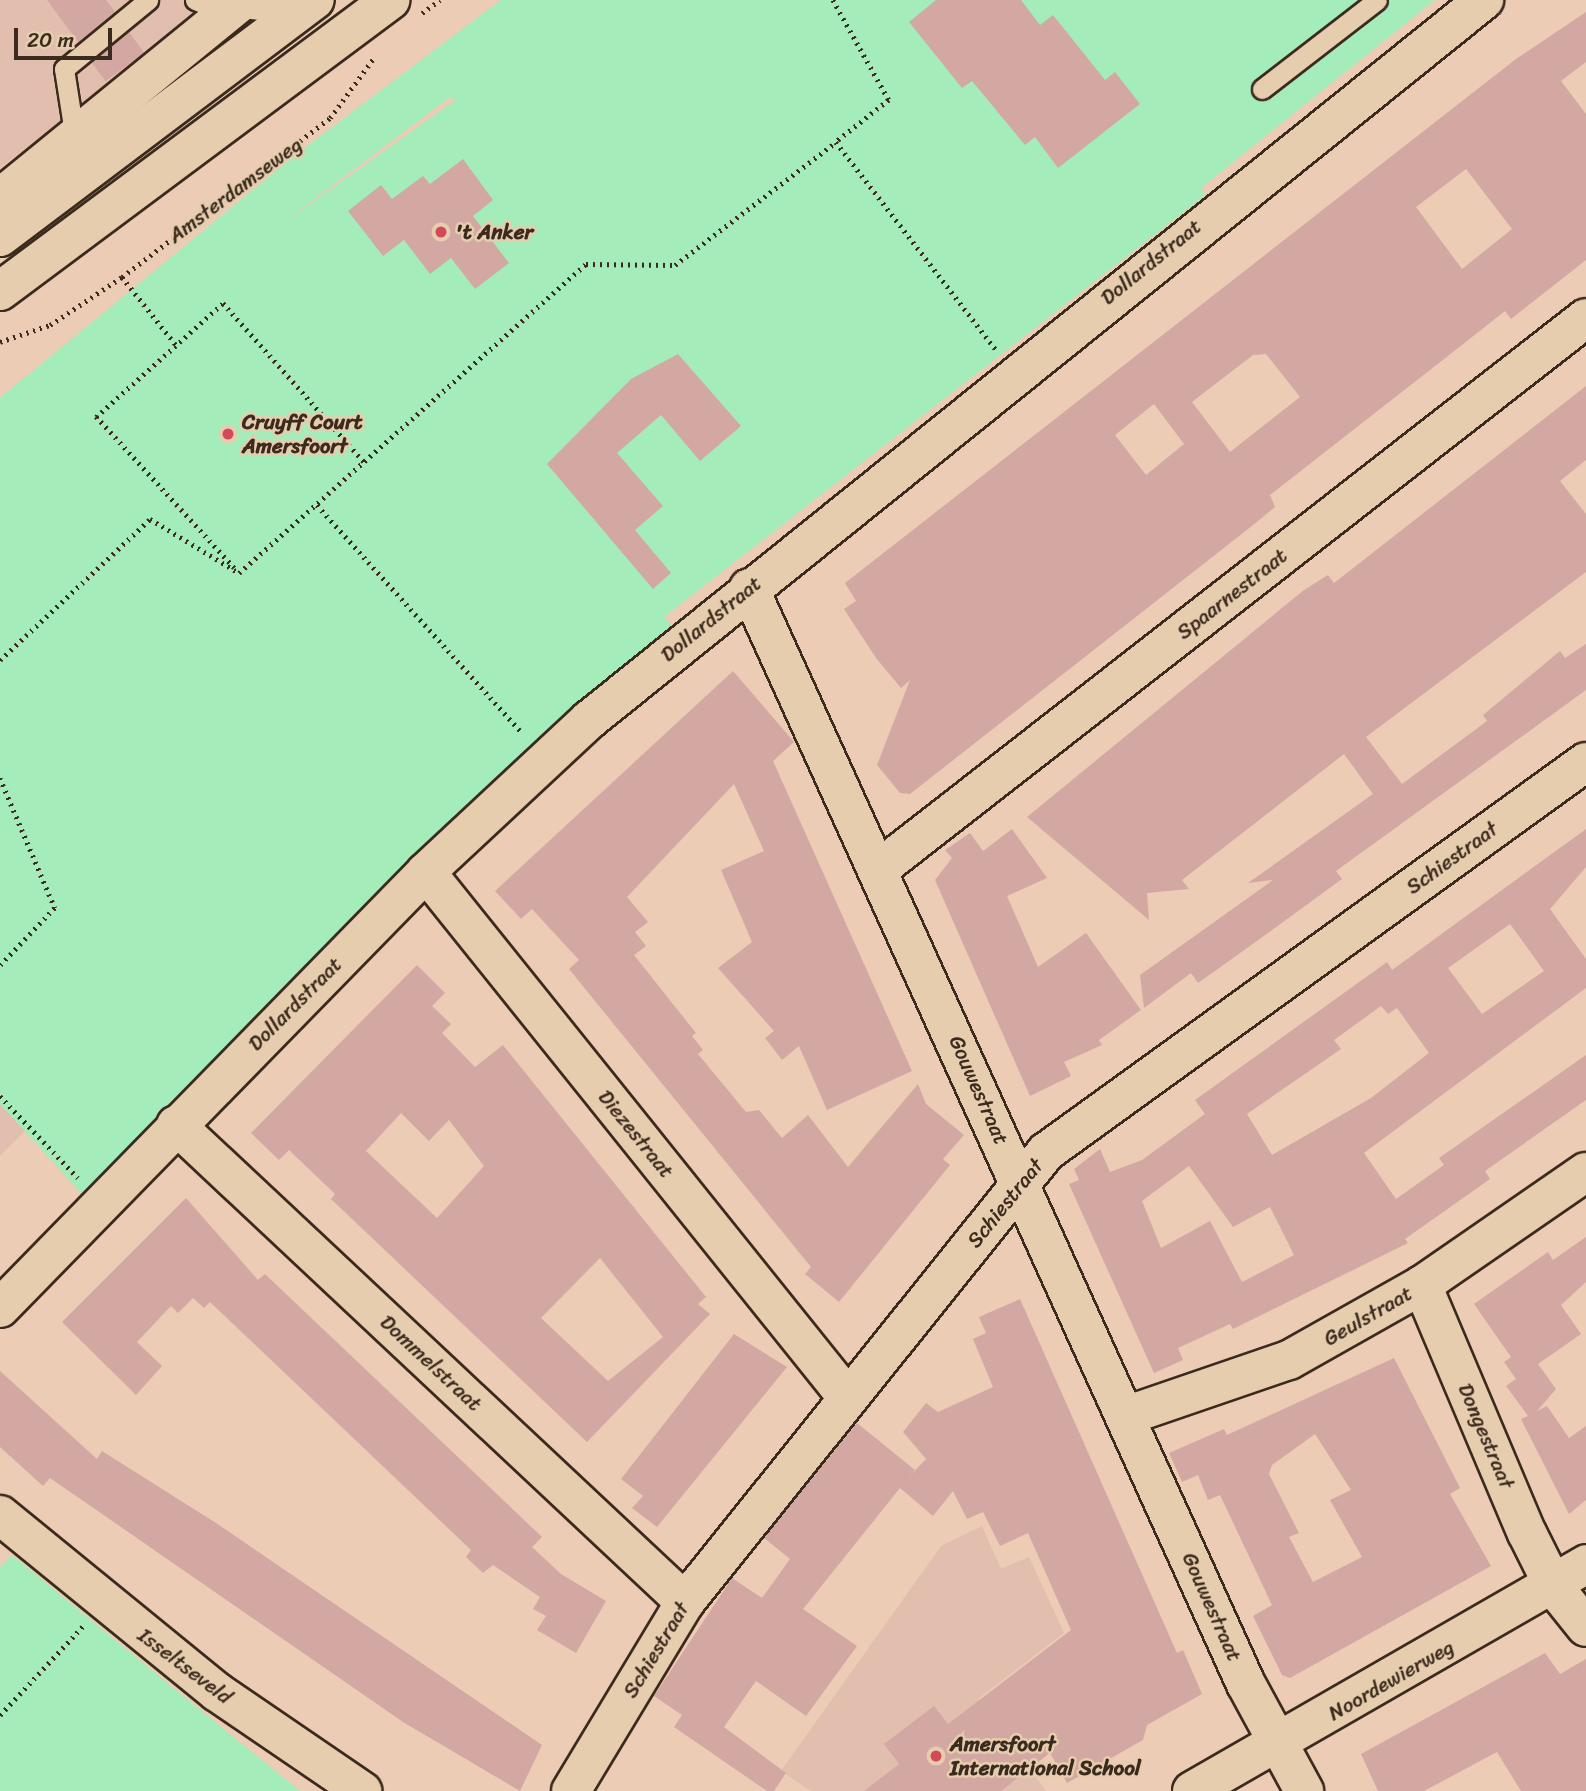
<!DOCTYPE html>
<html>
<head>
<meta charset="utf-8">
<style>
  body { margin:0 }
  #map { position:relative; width:1586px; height:1791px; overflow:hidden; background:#ecccb5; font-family:Sriracha,sans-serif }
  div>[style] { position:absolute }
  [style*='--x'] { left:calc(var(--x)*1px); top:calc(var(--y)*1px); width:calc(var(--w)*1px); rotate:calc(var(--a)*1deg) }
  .built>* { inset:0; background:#e1bead }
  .green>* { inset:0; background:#a4ecba }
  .building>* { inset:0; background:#d3a8a3; transform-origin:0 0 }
  .path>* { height:4.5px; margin-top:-2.25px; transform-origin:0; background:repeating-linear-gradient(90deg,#3b2a1e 0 2px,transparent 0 7px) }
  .roads { filter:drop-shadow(2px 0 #3b2a1e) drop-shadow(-2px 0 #3b2a1e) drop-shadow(0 2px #3b2a1e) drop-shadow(0 -2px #3b2a1e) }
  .service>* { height:19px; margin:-9.5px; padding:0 9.5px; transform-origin:9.5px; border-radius:9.5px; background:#e6cdae }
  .minor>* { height:38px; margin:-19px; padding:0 19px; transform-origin:19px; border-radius:19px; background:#e6cdae }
  .tertiary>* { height:38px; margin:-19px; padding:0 19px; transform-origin:19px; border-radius:19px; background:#e6cdae }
  .primary>* { height:38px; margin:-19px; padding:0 19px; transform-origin:19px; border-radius:19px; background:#e6cdae }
  .dots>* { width:19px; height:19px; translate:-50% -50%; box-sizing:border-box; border:4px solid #e6cdae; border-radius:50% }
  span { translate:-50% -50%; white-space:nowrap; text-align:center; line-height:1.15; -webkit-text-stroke:5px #e6cdae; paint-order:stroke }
  .street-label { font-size:21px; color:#3b2a1e }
  .poi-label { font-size:21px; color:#3b2a1e; font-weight:700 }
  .left { translate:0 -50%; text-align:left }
  .scale { position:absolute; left:14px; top:28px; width:98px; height:32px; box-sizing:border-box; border:4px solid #3b2a1e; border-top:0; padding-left:9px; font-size:21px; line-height:24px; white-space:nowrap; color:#3b2a1e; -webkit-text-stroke:5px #e6cdae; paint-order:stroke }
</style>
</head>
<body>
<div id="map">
  <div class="built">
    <i style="clip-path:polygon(0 0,221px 0,0 168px)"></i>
    <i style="clip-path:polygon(0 1104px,26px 1130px,0 1156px)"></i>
    <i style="clip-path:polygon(982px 1526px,1001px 1569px,1029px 1557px,1064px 1633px,978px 1699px,1046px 1791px,811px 1791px,781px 1771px,941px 1546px)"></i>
  </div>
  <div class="green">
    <i style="clip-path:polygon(evenodd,501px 0,1435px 0,1201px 188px,1205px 195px,1194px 204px,664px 617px,673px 627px,402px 873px,83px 1195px,0 1104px,0 398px,294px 156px,501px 0,449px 98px,457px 99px,292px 217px,292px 216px,449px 98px)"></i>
    <i style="clip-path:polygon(12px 1555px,176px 1690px,300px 1791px,0 1791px,0 1567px)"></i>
  </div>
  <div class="building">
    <i style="clip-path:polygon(47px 0,106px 0,115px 12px,78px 42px)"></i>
    <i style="clip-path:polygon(936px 0,1021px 0,1040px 25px,1053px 15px,1105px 80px,1115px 72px,1140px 104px,1058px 168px,1035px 137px,1025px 145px,972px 81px,962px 88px,909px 22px)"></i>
    <i style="clip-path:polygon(evenodd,1586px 12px,1586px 62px,1561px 81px,1586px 114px,1586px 260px,1511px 319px,1505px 311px,1453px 352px,1270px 495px,1275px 507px,1248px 529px,910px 794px,900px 793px,877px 765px,910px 680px,901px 688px,876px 658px,844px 609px,856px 601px,845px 583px,1516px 59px,1586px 12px,1466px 169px,1512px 229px,1462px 269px,1416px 207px,1466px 169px,1586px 12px,1266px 354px,1300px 397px,1230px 452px,1192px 402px,1253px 355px,1266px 354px,1586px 12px,1154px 404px,1184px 444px,1146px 475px,1115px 435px,1154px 404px)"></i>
    <i style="left:129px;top:32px;width:26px;height:48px;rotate:54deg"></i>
    <i style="clip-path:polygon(463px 159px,493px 200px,473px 216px,509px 263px,475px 289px,451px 258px,430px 274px,404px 240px,383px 256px,348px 211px,381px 185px,392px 199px,423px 176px,430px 184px)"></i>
    <i style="clip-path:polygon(678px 354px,741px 426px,700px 461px,661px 415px,617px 453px,663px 506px,635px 530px,671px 573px,653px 589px,547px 464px,631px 379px)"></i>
    <i style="clip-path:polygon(1586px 386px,1586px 460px,1560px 481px,1586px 514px,1586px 572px,1366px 737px,1402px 784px,1487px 721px,1483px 715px,1560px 651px,1565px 658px,1586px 644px,1586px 690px,1336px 871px,1342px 879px,1250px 946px,1198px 983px,1191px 973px,1144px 1008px,1140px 975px,1273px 880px,1248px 883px,1373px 794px,1344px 754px,1182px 880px,1189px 889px,1147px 893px,1149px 920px,1027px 817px,1304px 590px,1328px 575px,1334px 583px)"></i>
    <i style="clip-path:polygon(733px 671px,794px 742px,773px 761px,912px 1071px,827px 1110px,799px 1046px,782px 1060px,765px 1038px,774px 1031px,718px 968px,752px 942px,721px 870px,764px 851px,734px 784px,627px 897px,648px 922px,635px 932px,646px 946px,634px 955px,696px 1033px,692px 1036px,703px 1050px,698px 1054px,746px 1112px,759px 1110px,782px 1138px,808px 1115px,848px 1167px,918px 1084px,926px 1104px,964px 1135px,943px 1159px,950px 1165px,839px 1302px,805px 1274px,811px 1267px,569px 969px,579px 960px,532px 909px,521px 919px,495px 891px)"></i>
    <i style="clip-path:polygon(1012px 829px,1047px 878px,1007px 896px,1038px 967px,1086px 933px,1141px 1010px,1099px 1040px,1102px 1045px,1064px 1062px,1071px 1076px,1030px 1096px,935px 880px,952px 858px,945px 850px,970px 833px,983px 851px)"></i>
    <i style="clip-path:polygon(evenodd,1586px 829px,1586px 867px,1550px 909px,1586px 959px,1586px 988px,1364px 1153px,1396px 1199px,1444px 1165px,1439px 1158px,1586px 1055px,1586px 1100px,1485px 1171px,1490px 1179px,1405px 1239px,1408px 1243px,1233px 1329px,1230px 1324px,1178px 1348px,1183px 1360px,1154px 1373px,1069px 1184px,1079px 1180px,1074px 1169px,1100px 1149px,1110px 1172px,1142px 1160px,1205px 1114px,1195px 1100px,1387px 962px,1392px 970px,1586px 829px,1510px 924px,1544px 971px,1482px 1014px,1448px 968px,1510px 924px,1586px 829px,1381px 1006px,1388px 1014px,1397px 1008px,1429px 1053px,1371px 1098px,1272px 1155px,1247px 1114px,1341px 1049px,1334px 1040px,1381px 1006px,1586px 829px,1189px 1166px,1233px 1227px,1270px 1207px,1294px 1255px,1242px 1282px,1210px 1221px,1161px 1248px,1142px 1201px,1189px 1166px)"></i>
    <i style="clip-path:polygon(evenodd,417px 965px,445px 993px,432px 1006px,451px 1024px,442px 1033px,475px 1067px,503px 1045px,706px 1297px,698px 1304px,710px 1314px,587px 1442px,331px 1199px,335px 1194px,289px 1150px,279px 1160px,251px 1133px,417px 965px,401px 1113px,429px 1141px,449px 1120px,484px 1166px,437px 1218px,366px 1151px,401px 1113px,417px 965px,600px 1258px,663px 1337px,608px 1381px,541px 1318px,600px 1258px)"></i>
    <i style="clip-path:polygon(186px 1198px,258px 1280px,265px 1274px,542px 1537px,532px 1547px,561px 1574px,606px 1601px,576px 1653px,537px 1630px,546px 1616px,533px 1609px,540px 1597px,493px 1565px,483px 1573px,466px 1557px,471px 1550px,210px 1302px,204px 1308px,193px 1298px,178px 1313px,171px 1306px,137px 1342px,162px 1366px,136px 1395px,62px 1322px)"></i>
    <i style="clip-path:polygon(1586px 1237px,1586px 1282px,1561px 1305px,1581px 1334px,1538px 1364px,1556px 1389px,1537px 1411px,1547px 1406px,1569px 1438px,1586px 1426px,1586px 1500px,1569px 1514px,1521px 1419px,1528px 1416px,1506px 1386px,1516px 1379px,1504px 1362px,1511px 1357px,1474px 1304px,1548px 1252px,1553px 1260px)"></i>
    <i style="clip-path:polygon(1020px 1299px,1177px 1653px,1183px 1650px,1202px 1694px,1147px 1725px,1143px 1740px,1067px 1783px,1050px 1753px,1001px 1791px,864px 1791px,899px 1764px,884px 1744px,934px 1706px,948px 1724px,1071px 1630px,1028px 1533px,1000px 1546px,983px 1512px,967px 1519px,953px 1491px,933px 1516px,900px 1488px,803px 1609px,857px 1646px,806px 1716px,756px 1681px,724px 1727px,786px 1773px,774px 1791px,767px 1791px,674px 1727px,682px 1715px,654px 1696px,732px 1578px,762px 1598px,790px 1559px,764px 1538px,857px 1423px,915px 1470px,907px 1479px,926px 1459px,903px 1432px,926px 1403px,938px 1412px,993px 1387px,973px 1339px,986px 1333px,979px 1317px)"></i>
    <i style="clip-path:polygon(734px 1334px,787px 1367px,657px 1527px,632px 1508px,643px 1496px,621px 1479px)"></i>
    <i style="clip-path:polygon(evenodd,1394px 1358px,1460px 1488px,1450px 1494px,1491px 1566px,1290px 1678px,1282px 1675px,1253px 1616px,1272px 1605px,1220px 1495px,1208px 1500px,1198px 1475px,1182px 1482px,1169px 1453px,1224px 1429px,1227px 1435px,1394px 1358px,1315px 1434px,1351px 1490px,1330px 1500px,1362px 1557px,1313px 1582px,1289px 1537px,1299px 1533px,1269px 1474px,1272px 1465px,1315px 1434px)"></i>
    <i style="clip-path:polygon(0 1371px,97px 1459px,102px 1451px,216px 1523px,542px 1745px,520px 1791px,403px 1722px,50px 1478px,43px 1486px,0 1447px)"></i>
    <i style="clip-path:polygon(1545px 1653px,1560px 1674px,1586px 1659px,1586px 1791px,1521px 1791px,1497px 1752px,1424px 1791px,1378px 1791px,1361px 1754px)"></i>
  </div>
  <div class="path">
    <i style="--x:833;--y:0;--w:115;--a:60.8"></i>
    <i style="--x:889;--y:100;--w:68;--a:141.6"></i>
    <i style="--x:422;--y:13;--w:22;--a:-36"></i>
    <i style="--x:122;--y:277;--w:87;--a:51.5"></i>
    <i style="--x:0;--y:342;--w:53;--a:-18.8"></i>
    <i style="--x:50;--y:325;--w:87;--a:-33.7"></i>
    <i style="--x:122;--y:277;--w:262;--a:-37.4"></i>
    <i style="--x:330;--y:118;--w:73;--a:-53.9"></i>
    <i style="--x:317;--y:505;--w:307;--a:48"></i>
    <i style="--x:234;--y:568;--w:205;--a:-132.4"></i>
    <i style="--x:96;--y:417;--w:171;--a:-41.9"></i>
    <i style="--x:223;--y:303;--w:213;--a:48.4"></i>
    <i style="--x:0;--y:660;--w:206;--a:-43.2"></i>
    <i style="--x:150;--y:519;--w:104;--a:31.2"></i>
    <i style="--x:239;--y:573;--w:465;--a:-41.7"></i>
    <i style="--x:586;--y:264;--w:89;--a:0.6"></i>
    <i style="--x:675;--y:265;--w:203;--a:-37.4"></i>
    <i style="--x:836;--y:142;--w:262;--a:52.4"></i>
    <i style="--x:0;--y:778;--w:141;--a:67.1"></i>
    <i style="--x:55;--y:908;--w:80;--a:133.5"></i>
    <i style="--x:0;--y:1096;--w:113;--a:46.4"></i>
    <i style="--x:0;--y:1715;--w:122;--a:-47"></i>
  </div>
  <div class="roads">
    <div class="service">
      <i style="--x:195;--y:0;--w:37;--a:22"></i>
      <i style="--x:1262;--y:89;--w:145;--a:-37.7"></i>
      <i style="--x:75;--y:139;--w:71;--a:-98.9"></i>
      <i style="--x:64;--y:69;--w:109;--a:-39.4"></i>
    </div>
    <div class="minor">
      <i style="--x:253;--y:0;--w:53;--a:6.5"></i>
      <i style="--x:0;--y:198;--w:313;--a:-39.2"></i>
      <i style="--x:749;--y:588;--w:1203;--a:65.61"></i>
      <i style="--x:1246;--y:1684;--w:122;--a:61.5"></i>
      <i style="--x:879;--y:869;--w:896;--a:-37.93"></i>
      <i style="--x:426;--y:872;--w:673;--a:51.27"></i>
      <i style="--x:176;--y:1125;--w:698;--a:43.14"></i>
      <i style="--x:1422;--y:1285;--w:269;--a:67.1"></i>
      <i style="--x:1527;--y:1533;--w:60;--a:63.4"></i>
      <i style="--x:1554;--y:1587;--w:51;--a:51.3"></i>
      <i style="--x:0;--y:1308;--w:610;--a:-45.66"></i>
      <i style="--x:426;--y:872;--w:223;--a:-43"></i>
      <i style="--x:589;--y:720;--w:1149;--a:-38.82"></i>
      <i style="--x:1128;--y:1415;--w:170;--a:-18.9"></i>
      <i style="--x:1289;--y:1360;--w:153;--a:-29.4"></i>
      <i style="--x:1422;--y:1285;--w:199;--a:-34.6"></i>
      <i style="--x:571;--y:1791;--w:221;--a:-58.9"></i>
      <i style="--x:685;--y:1602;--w:577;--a:-51.26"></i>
      <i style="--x:1046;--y:1152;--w:666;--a:-35.84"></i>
    </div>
    <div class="tertiary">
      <i style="--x:0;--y:1515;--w:280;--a:39.2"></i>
      <i style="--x:217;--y:1692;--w:176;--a:34.3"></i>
      <i style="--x:1192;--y:1791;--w:455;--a:-29.9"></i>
    </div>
    <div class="primary">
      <i style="--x:0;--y:237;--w:394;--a:-37"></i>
      <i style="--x:0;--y:291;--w:487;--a:-36.7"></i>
    </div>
  </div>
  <div class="dots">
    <i style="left:441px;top:232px;background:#d1495b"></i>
    <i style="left:228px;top:434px;background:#d1495b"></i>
    <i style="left:936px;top:1756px;background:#d1495b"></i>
  </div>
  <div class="street-label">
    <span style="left:235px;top:190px;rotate:-37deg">Amsterdamseweg</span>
    <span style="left:1151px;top:262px;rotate:-39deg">Dollardstraat</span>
    <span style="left:1232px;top:594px;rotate:-38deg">Spaarnestraat</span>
    <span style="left:711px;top:619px;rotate:-39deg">Dollardstraat</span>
    <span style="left:1452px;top:858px;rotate:-36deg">Schiestraat</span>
    <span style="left:295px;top:1004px;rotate:-45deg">Dollardstraat</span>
    <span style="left:979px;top:1090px;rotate:66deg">Gouwestraat</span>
    <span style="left:636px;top:1134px;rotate:51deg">Diezestraat</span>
    <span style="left:1005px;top:1203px;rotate:-51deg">Schiestraat</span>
    <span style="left:1368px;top:1316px;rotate:-30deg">Geulstraat</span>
    <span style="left:431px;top:1363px;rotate:43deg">Dommelstraat</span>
    <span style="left:1486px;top:1436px;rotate:67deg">Dongestraat</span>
    <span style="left:1212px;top:1607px;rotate:66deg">Gouwestraat</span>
    <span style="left:656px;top:1650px;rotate:-59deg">Schiestraat</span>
    <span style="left:185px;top:1666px;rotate:37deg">Isseltseveld</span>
    <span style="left:1391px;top:1680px;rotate:-30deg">Noordewierweg</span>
  </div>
  <div class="poi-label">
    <span class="left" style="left:455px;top:232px">'t Anker</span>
    <span class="left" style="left:242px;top:434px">Cruyff Court<br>Amersfoort</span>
    <span class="left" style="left:950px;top:1756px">Amersfoort<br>International School</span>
  </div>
  <div class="scale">20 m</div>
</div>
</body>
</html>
